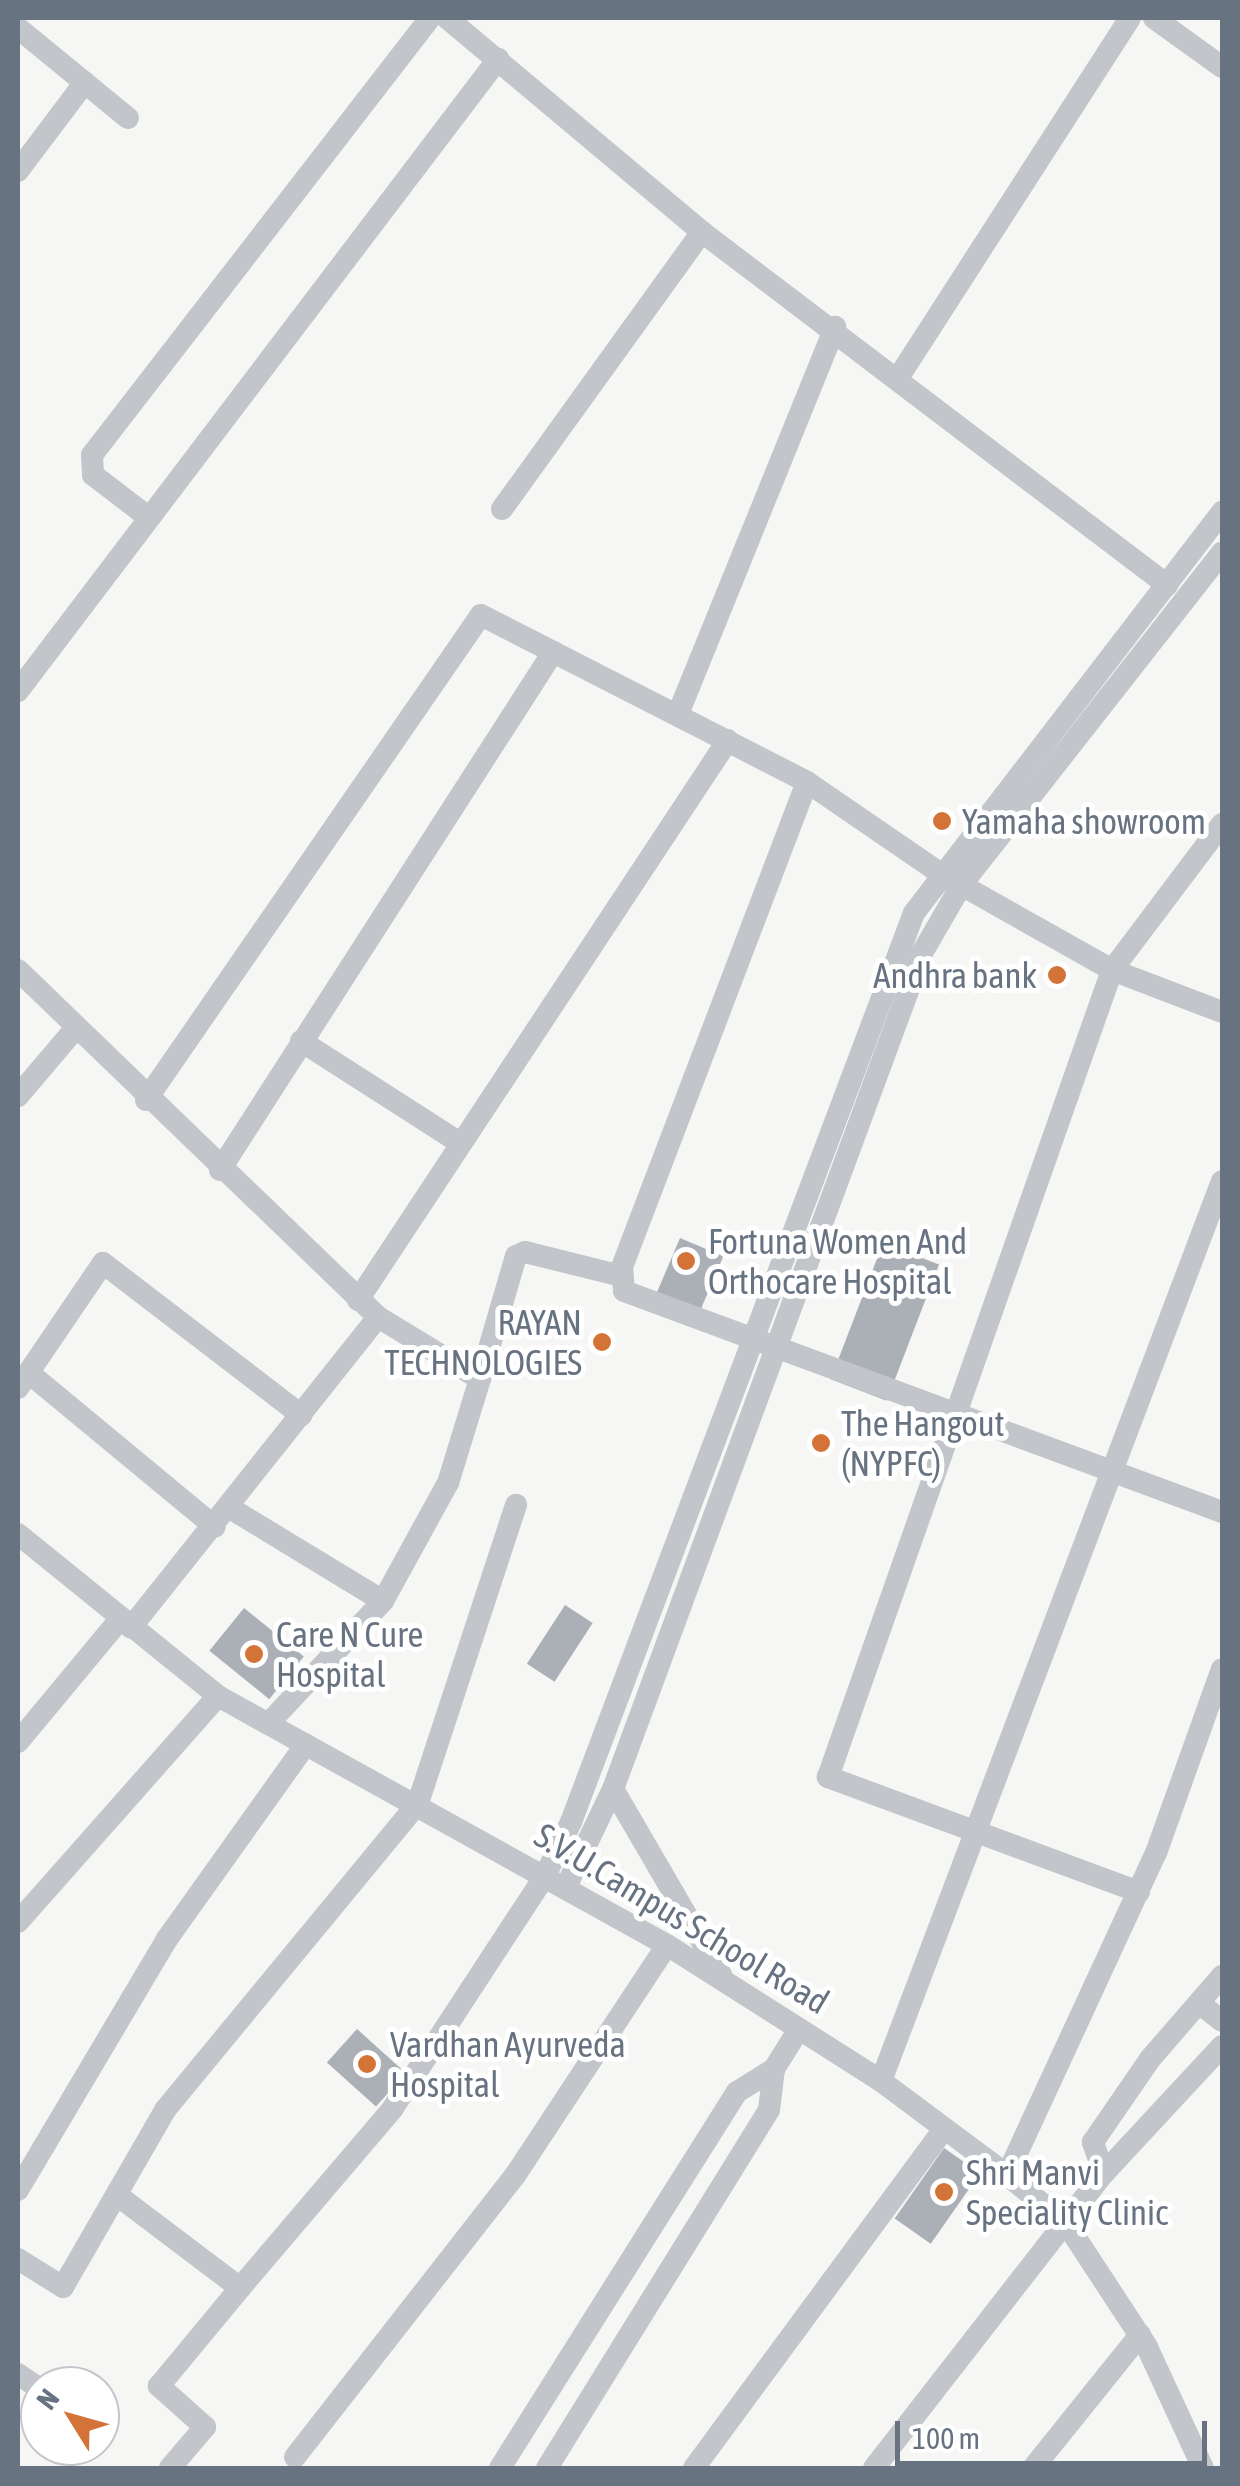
<!DOCTYPE html>
<html>
<head>
<meta charset="utf-8">
<style>
  body { margin:0 }
  #map { position:relative; width:1240px; height:2486px; overflow:hidden; background:#f6f7f4; font-family:"Asap Condensed",sans-serif }
  div>[style] { position:absolute }
  [style*='--x'] { left:calc(var(--x)*1px); top:calc(var(--y)*1px); width:calc(var(--w)*1px); rotate:calc(var(--a)*1deg) }
  .building>* { inset:0; background:#abb0b7; transform-origin:0 0 }
  .minor>* { height:22px; margin:-11px; padding:0 11px; transform-origin:11px; border-radius:11px; background:#c2c5c9 }
  .dots>* { width:28px; height:28px; translate:-50% -50%; box-sizing:border-box; border:5px solid #fff; border-radius:50% }
  span { translate:-50% -50%; white-space:nowrap; text-align:center; line-height:1.15; -webkit-text-stroke:10px #fff; paint-order:stroke }
  .poi-label { font-size:35px; color:#687382 }
  .left { translate:0 -50%; text-align:left }
  .right { translate:-100% -50%; text-align:right }
  .street-label { font-size:35px; color:#687382 }
  .frame { position:absolute; inset:0; border:20px solid #687382; pointer-events:none }
  .north { position:absolute; left:20px; top:2366px; width:100px; height:100px; box-sizing:border-box; background:#fff; border:2px solid #c3c7cd; border-radius:50%; rotate:307deg; font-size:28px; font-weight:700; line-height:40px; text-align:center; color:#687382 }
  .north::after { content:''; display:block; margin:auto; width:35px; height:45px; background:#d37337; clip-path:polygon(50% 0,100% 100%,50% 72%,0 100%) }
  .scale { position:absolute; left:895px; top:2421px; width:312px; height:45px; box-sizing:border-box; border:5px solid #687382; border-top:0; padding-left:12px; font-size:30px; line-height:35px; white-space:nowrap; color:#687382; -webkit-text-stroke:8px #fff; paint-order:stroke }
</style>
</head>
<body>
<div id="map">
  <div class="building">
    <i style="left:680px;top:1238px;width:47px;height:61px;rotate:23deg"></i>
    <i style="left:883px;top:1243px;width:60px;height:146px;rotate:21deg"></i>
    <i style="left:565px;top:1605px;width:33px;height:70px;rotate:33deg"></i>
    <i style="left:244px;top:1608px;width:77px;height:55px;rotate:39deg"></i>
    <i style="left:357px;top:2029px;width:66px;height:45px;rotate:42deg"></i>
    <i style="left:944px;top:2148px;width:44px;height:86px;rotate:35deg"></i>
  </div>
  <div class="minor">
    <i style="--x:447;--y:18;--w:333;--a:40"></i>
    <i style="--x:1154;--y:18;--w:84;--a:35.8"></i>
    <i style="--x:18;--y:28;--w:142;--a:39.3"></i>
    <i style="--x:18;--y:171;--w:111;--a:-53"></i>
    <i style="--x:898;--y:378;--w:428;--a:-57.2"></i>
    <i style="--x:502;--y:509;--w:342;--a:-54.2"></i>
    <i style="--x:702;--y:232;--w:584;--a:37.2"></i>
    <i style="--x:148;--y:517;--w:69;--a:-142.6"></i>
    <i style="--x:93;--y:475;--w:20;--a:-93"></i>
    <i style="--x:92;--y:455;--w:552;--a:-52.28"></i>
    <i style="--x:18;--y:691;--w:794;--a:-52.78"></i>
    <i style="--x:678;--y:714;--w:418;--a:-67.9"></i>
    <i style="--x:807;--y:782;--w:519;--a:110.88"></i>
    <i style="--x:622;--y:1267;--w:24;--a:85"></i>
    <i style="--x:624;--y:1291;--w:638;--a:20.28"></i>
    <i style="--x:18;--y:970;--w:500;--a:43.95"></i>
    <i style="--x:378;--y:1317;--w:397;--a:128.5"></i>
    <i style="--x:301;--y:1041;--w:189;--a:32.7"></i>
    <i style="--x:18;--y:1096;--w:88;--a:-49.6"></i>
    <i style="--x:146;--y:1100;--w:589;--a:-55.37"></i>
    <i style="--x:481;--y:615;--w:366;--a:27.1"></i>
    <i style="--x:807;--y:782;--w:161;--a:34.4"></i>
    <i style="--x:940;--y:873;--w:197;--a:29.4"></i>
    <i style="--x:1112;--y:970;--w:118;--a:20.9"></i>
    <i style="--x:220;--y:1170;--w:616;--a:-57.26"></i>
    <i style="--x:358;--y:1300;--w:671;--a:-56.55"></i>
    <i style="--x:29;--y:1373;--w:241;--a:39.6"></i>
    <i style="--x:480;--y:1379;--w:128;--a:-73.7"></i>
    <i style="--x:516;--y:1256;--w:10;--a:-24"></i>
    <i style="--x:525;--y:1252;--w:99;--a:14"></i>
    <i style="--x:18;--y:1388;--w:151;--a:-55.8"></i>
    <i style="--x:103;--y:1263;--w:250;--a:37.5"></i>
    <i style="--x:230;--y:1508;--w:179;--a:31.3"></i>
    <i style="--x:18;--y:1534;--w:257;--a:39"></i>
    <i style="--x:218;--y:1696;--w:513;--a:29.01"></i>
    <i style="--x:667;--y:1945;--w:254;--a:32.4"></i>
    <i style="--x:881;--y:2081;--w:157;--a:36.7"></i>
    <i style="--x:1007;--y:2175;--w:76;--a:39.1"></i>
    <i style="--x:1066;--y:2223;--w:148;--a:56.8"></i>
    <i style="--x:1147;--y:2347;--w:133;--a:65.2"></i>
    <i style="--x:268;--y:1724;--w:168;--a:-46.9"></i>
    <i style="--x:383;--y:1601;--w:135;--a:-61.2"></i>
    <i style="--x:448;--y:1483;--w:109;--a:-72.9"></i>
    <i style="--x:480;--y:1379;--w:119;--a:-148.7"></i>
    <i style="--x:18;--y:1742;--w:160;--a:-50.3"></i>
    <i style="--x:613;--y:1789;--w:216;--a:59.8"></i>
    <i style="--x:566;--y:1887;--w:109;--a:-64.4"></i>
    <i style="--x:613;--y:1789;--w:891;--a:-69.71"></i>
    <i style="--x:922;--y:953;--w:80;--a:-59.9"></i>
    <i style="--x:962;--y:884;--w:421;--a:-51.9"></i>
    <i style="--x:1139;--y:1892;--w:332;--a:-159.7"></i>
    <i style="--x:828;--y:1777;--w:856;--a:-70.61"></i>
    <i style="--x:1112;--y:970;--w:183;--a:-53"></i>
    <i style="--x:18;--y:1922;--w:302;--a:-48.5"></i>
    <i style="--x:1199;--y:2003;--w:29;--a:38"></i>
    <i style="--x:774;--y:2069;--w:47;--a:-58"></i>
    <i style="--x:881;--y:2081;--w:962;--a:-69.25"></i>
    <i style="--x:1104;--y:2173;--w:33;--a:-110"></i>
    <i style="--x:1093;--y:2142;--w:101;--a:-55.5"></i>
    <i style="--x:1150;--y:2059;--w:110;--a:-49.1"></i>
    <i style="--x:1007;--y:2175;--w:355;--a:-65.2"></i>
    <i style="--x:1156;--y:1853;--w:195;--a:-70.3"></i>
    <i style="--x:18;--y:2190;--w:292;--a:-59.3"></i>
    <i style="--x:167;--y:1939;--w:239;--a:-54.5"></i>
    <i style="--x:117;--y:2195;--w:154;--a:37.1"></i>
    <i style="--x:240;--y:2288;--w:236;--a:-49.6"></i>
    <i style="--x:393;--y:2108;--w:277;--a:-56.8"></i>
    <i style="--x:545;--y:1876;--w:60;--a:-64.3"></i>
    <i style="--x:571;--y:1822;--w:972;--a:-69.33"></i>
    <i style="--x:914;--y:913;--w:506;--a:-52.47"></i>
    <i style="--x:18;--y:2259;--w:53;--a:31.9"></i>
    <i style="--x:63;--y:2287;--w:204;--a:-60"></i>
    <i style="--x:165;--y:2110;--w:398;--a:-50.5"></i>
    <i style="--x:418;--y:1803;--w:314;--a:-71.8"></i>
    <i style="--x:18;--y:2374;--w:22;--a:34"></i>
    <i style="--x:295;--y:2457;--w:359;--a:-52"></i>
    <i style="--x:516;--y:2174;--w:274;--a:-56.6"></i>
    <i style="--x:170;--y:2468;--w:54;--a:-49.5"></i>
    <i style="--x:205;--y:2427;--w:62;--a:-138.3"></i>
    <i style="--x:159;--y:2386;--w:127;--a:-50.4"></i>
    <i style="--x:500;--y:2468;--w:444;--a:-57.8"></i>
    <i style="--x:737;--y:2092;--w:44;--a:-31.9"></i>
    <i style="--x:774;--y:2069;--w:41;--a:97"></i>
    <i style="--x:769;--y:2110;--w:421;--a:121.8"></i>
    <i style="--x:694;--y:2468;--w:418;--a:-53.6"></i>
    <i style="--x:874;--y:2468;--w:374;--a:-52.1"></i>
    <i style="--x:1104;--y:2173;--w:173;--a:-47.1"></i>
    <i style="--x:1033;--y:2468;--w:171;--a:-51.2"></i>
  </div>
  <div class="dots">
    <i style="left:942px;top:821px;background:#d37337"></i>
    <i style="left:1057px;top:975px;background:#d37337"></i>
    <i style="left:686px;top:1261px;background:#d37337"></i>
    <i style="left:602px;top:1342px;background:#d37337"></i>
    <i style="left:821px;top:1443px;background:#d37337"></i>
    <i style="left:254px;top:1654px;background:#d37337"></i>
    <i style="left:367px;top:2064px;background:#d37337"></i>
    <i style="left:944px;top:2192px;background:#d37337"></i>
  </div>
  <div class="poi-label">
    <span class="left" style="left:962px;top:821px">Yamaha showroom</span>
    <span class="right" style="left:1037px;top:975px">Andhra bank</span>
    <span class="left" style="left:708px;top:1261px">Fortuna Women And<br>Orthocare Hospital</span>
    <span class="right" style="left:582px;top:1342px">RAYAN<br>TECHNOLOGIES</span>
    <span class="left" style="left:841px;top:1443px">The Hangout<br>(NYPFC)</span>
    <span class="left" style="left:276px;top:1654px">Care N Cure<br>Hospital</span>
    <span class="left" style="left:390px;top:2064px">Vardhan Ayurveda<br>Hospital</span>
    <span class="left" style="left:966px;top:2192px">Shri Manvi<br>Speciality Clinic</span>
  </div>
  <div class="street-label">
    <span style="left:682px;top:1918px;rotate:31deg">S.V.U.Campus School Road</span>
  </div>
  <div class="frame"></div>
  <div class="north">N</div>
  <div class="scale">100 m</div>
</div>
</body>
</html>
